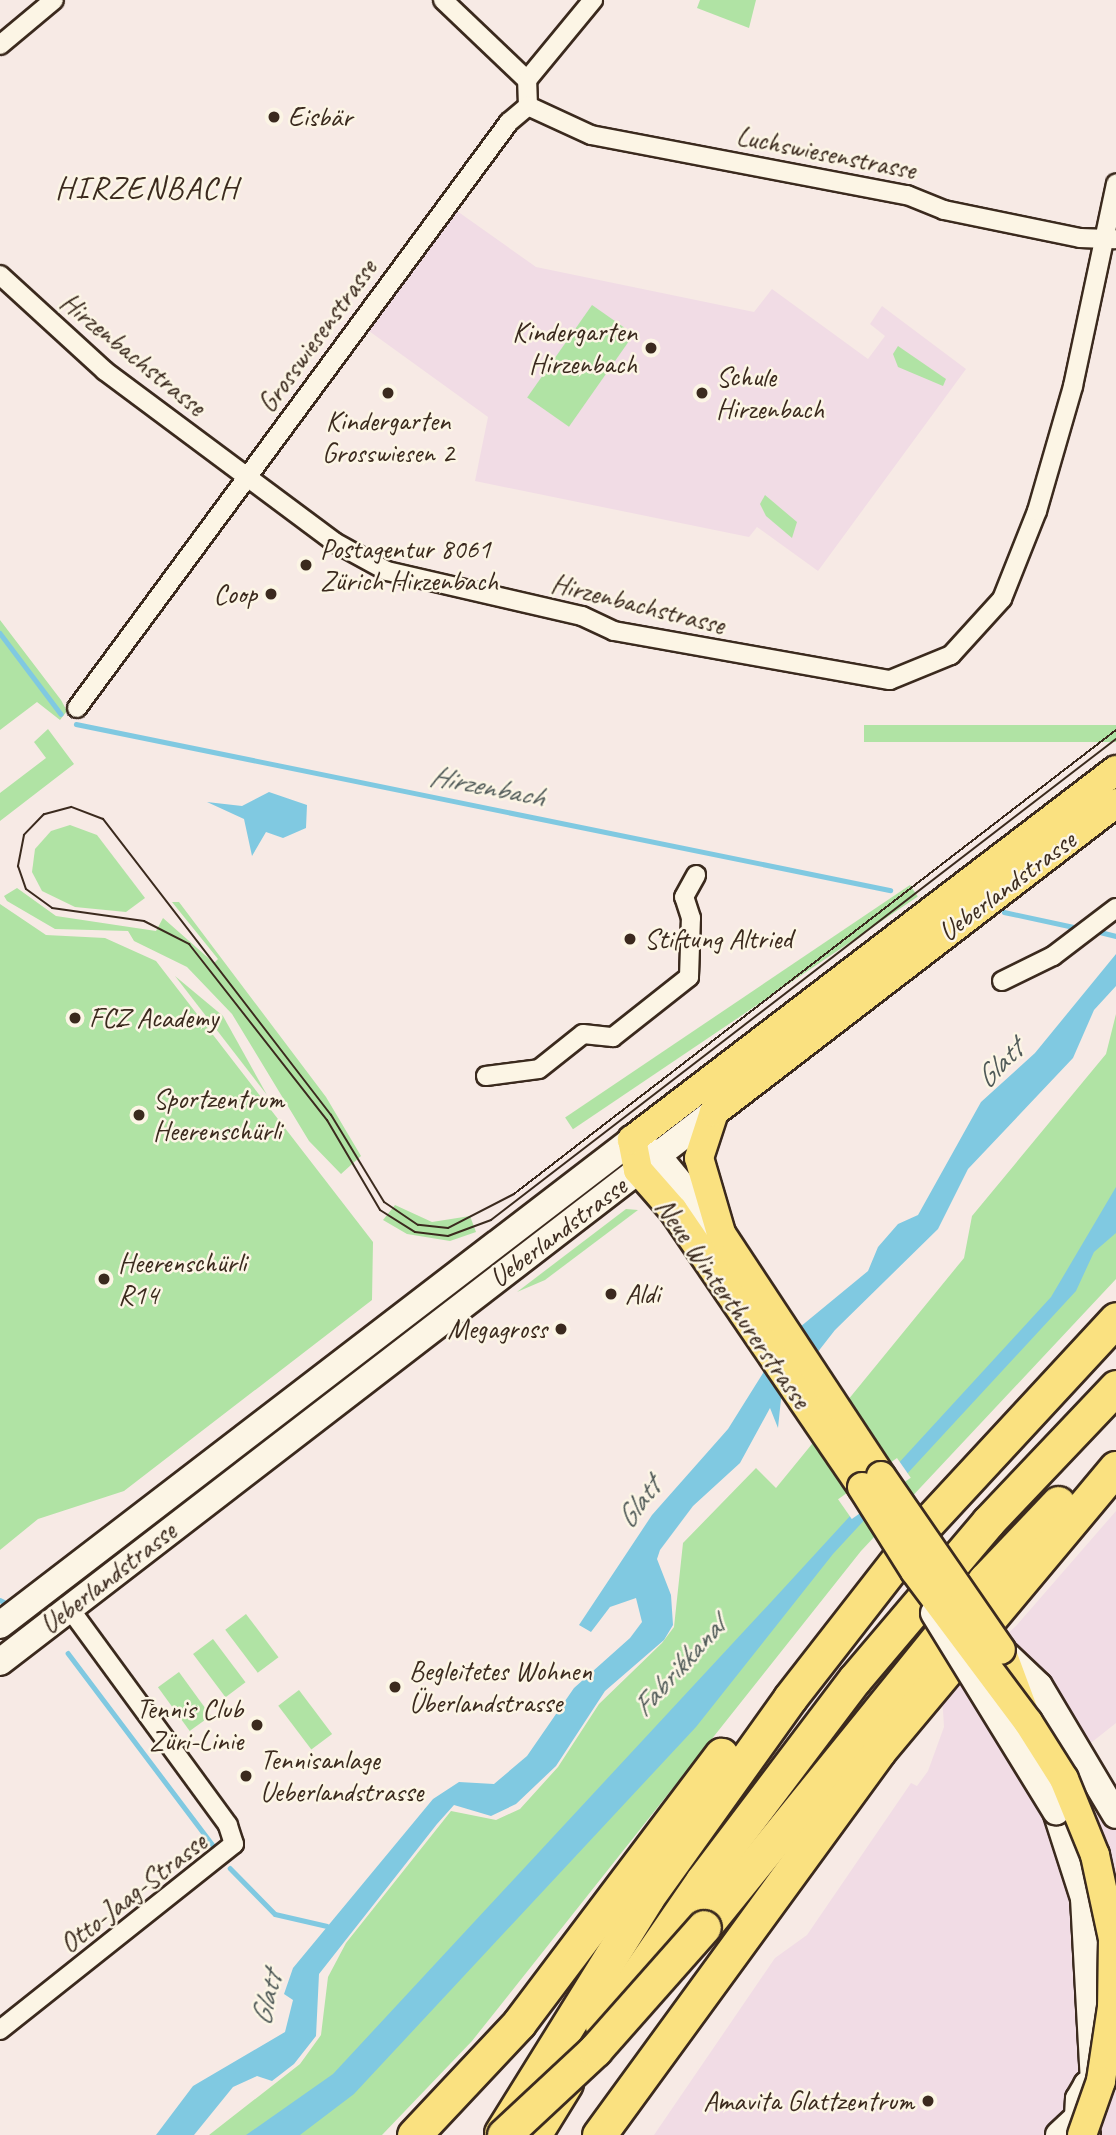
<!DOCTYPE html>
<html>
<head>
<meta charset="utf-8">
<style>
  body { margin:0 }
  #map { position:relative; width:1116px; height:2135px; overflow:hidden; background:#f7eae5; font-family:Caveat,sans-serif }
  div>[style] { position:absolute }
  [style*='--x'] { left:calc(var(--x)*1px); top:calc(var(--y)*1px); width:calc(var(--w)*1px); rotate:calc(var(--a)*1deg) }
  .built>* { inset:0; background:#f1dce5 }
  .green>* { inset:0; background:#b0e3a4; transform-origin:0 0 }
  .water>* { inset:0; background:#80c9e1 }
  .pier>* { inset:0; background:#f7eae5; transform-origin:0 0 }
  .stream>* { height:4.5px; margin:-2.25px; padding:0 2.25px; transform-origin:2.25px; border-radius:2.25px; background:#80c9e1 }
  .roads { filter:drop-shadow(2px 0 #3b2a1e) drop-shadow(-2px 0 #3b2a1e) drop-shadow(0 2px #3b2a1e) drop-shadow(0 -2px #3b2a1e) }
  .street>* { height:18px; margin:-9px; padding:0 9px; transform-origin:9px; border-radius:9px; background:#fcf5e5 }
  .secondary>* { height:26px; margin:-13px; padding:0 13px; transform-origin:13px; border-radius:13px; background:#fcf5e5 }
  .primary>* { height:28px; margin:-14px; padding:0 14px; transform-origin:14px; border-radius:14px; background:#fae180 }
  .highway>* { height:33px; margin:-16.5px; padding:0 16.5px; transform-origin:16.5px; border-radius:16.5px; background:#fae180 }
  .tram>* { height:2px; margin:-1px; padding:0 1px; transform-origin:1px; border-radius:1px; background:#3b2a1e }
  .bridges { filter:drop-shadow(2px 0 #3b2a1e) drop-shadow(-2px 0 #3b2a1e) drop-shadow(0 2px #3b2a1e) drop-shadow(0 -2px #3b2a1e) }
  .secondary-bridge>* { height:26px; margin:-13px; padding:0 13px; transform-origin:13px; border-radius:13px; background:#fcf5e5 }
  .primary-bridge>* { height:28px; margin:-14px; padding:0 14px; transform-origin:14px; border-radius:14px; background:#fae180 }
  .highway-bridge>* { height:33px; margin:-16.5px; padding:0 16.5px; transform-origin:16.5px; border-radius:16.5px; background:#fae180 }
  .dots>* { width:19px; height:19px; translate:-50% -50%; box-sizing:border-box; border:4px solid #fcf5e5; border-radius:50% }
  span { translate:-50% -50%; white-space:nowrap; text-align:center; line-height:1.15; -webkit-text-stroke:5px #fcf5e5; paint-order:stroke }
  .poi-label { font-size:28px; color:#3b2a1e }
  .left { translate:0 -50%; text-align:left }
  .right { translate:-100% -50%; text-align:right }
  .street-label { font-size:28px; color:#3b2a1e }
  .water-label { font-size:30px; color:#505a58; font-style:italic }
  .quarter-label { font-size:32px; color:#3b2a1e; letter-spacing:2px }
</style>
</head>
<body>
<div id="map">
  <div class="built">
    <i style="clip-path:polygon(457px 211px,536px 267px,754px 312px,772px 289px,868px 359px,885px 336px,870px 324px,882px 306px,966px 369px,818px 571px,757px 527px,749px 537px,475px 481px,488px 417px,369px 331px)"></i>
    <i style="clip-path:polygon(1116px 1511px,1116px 1723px,1087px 1746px,1116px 1790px,1116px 2135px,654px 2135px,775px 1958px,807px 1935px,911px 1783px,917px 1786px,928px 1771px,944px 1727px,942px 1694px,1016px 1626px)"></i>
  </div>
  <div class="green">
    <i style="clip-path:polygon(700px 0,756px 0,749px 28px,697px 8px)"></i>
    <i style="left:592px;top:305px;width:51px;height:113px;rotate:35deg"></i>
    <i style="clip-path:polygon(898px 346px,946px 379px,943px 386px,898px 367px,893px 354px)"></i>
    <i style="clip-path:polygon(765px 495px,797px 522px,792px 538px,766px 516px,760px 504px)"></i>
    <i style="clip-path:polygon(0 620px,61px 700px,67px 711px,60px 720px,37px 702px,0 730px)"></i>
    <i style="left:1116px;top:725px;width:17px;height:252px;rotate:90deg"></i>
    <i style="clip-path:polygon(48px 729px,74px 764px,0 821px,0 793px,46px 758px,34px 742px)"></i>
    <i style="clip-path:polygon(70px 825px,97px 835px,145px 898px,126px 912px,75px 907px,42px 891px,32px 872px,35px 849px,51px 831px)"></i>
    <i style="left:910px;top:885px;width:14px;height:416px;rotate:56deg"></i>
    <i style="clip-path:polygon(17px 888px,56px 916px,156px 931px,163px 918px,214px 963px,218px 959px,172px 902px,179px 902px,326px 1097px,361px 1156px,341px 1174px,309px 1141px,232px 1014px,187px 967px,134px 941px,128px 931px,55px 929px,7px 901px,4px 896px)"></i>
    <i style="clip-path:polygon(0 904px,46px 935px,105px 938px,156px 961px,373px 1242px,372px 1300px,124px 1491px,38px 1519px,0 1550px)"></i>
    <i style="clip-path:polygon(175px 976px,223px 1016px,267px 1095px)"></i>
    <i style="clip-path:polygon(1116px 1014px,1116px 1279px,861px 1551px,472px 2041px,382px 2135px,209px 2135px,300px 2064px,321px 2035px,328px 1977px,346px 1943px,451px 1811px,496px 1820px,520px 1809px,558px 1767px,599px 1704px,662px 1643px,674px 1627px,683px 1543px,756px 1468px,776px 1488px,964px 1258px,972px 1216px,1106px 1054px)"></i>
    <i style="clip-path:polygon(395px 1205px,432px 1222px,470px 1216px,476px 1232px,450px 1241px,407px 1234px,383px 1220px)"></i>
    <i style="clip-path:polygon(626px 1209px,638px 1210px,545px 1280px,517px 1292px)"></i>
    <i style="left:246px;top:1614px;width:54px;height:26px;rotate:53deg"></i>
    <i style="left:213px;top:1639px;width:54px;height:25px;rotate:53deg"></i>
    <i style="left:179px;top:1672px;width:54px;height:26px;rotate:54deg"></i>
    <i style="left:299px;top:1690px;width:55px;height:26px;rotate:53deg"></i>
  </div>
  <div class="water">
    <i style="clip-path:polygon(269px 792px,307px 805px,306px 828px,283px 838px,266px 832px,252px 856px,244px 819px,207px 802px,242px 806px)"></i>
    <i style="clip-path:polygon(1116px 954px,1116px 986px,1094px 1010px,1073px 1058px,968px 1169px,938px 1229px,835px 1330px,781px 1399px,778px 1428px,770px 1408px,740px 1463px,693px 1506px,660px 1550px,657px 1559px,671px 1595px,673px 1625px,664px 1640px,605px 1691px,556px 1766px,516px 1804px,491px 1816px,454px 1805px,437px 1824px,319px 1974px,316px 2036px,294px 2064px,272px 2081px,257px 2076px,233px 2087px,194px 2135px,156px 2135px,193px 2086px,285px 2032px,293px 2000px,284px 1994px,293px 1968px,433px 1799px,459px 1782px,494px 1784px,527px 1756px,574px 1688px,630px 1638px,642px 1622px,636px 1598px,610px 1607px,591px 1632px,579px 1625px,652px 1515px,728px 1429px,783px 1341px,868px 1271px,878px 1247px,898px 1224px,918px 1215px,981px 1102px,1035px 1053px)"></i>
    <i style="clip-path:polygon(1116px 1187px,1116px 1233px,1094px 1252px,1076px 1291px,833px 1554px,696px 1727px,354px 2094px,300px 2135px,246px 2135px,333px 2074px,772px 1601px,1051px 1297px)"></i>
  </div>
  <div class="pier">
    <i style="left:897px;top:1458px;width:24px;height:72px;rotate:55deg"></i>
  </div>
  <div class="stream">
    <i style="--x:0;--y:633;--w:101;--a:53"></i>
    <i style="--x:76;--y:724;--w:831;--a:11.53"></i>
    <i style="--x:1004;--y:912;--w:72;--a:12.1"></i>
    <i style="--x:1100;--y:932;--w:16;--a:14"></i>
    <i style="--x:0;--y:1600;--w:4;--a:27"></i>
    <i style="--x:68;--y:1653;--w:248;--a:53"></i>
    <i style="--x:230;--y:1868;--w:64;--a:45.6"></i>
    <i style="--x:275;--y:1914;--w:53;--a:13"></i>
  </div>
  <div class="roads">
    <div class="street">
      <i style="--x:443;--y:0;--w:116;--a:43.6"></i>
      <i style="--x:0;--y:45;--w:70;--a:-39.8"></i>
      <i style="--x:528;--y:106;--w:69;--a:24.7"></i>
      <i style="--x:591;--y:135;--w:322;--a:10.8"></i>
      <i style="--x:907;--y:195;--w:40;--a:22"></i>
      <i style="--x:944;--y:210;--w:139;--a:11.6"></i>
      <i style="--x:1080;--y:238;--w:35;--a:2"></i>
      <i style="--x:528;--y:106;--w:26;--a:-92"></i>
      <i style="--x:527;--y:80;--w:104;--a:-50.5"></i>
      <i style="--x:0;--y:275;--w:142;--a:42.4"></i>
      <i style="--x:105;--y:371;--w:286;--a:36.7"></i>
      <i style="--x:334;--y:542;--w:60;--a:28.7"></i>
      <i style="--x:387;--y:571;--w:200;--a:13"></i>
      <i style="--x:582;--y:616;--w:35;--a:25"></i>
      <i style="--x:614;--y:631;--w:280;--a:10.1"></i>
      <i style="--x:890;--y:680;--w:66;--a:-22.3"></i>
      <i style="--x:951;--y:655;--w:76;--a:-47.7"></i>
      <i style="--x:1002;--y:599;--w:95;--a:-68.3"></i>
      <i style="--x:1037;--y:511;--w:130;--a:-73.9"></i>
      <i style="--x:1073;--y:386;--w:207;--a:-78"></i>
      <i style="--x:77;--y:708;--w:728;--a:-53.6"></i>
      <i style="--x:509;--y:122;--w:25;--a:-40"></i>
      <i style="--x:1002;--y:981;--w:57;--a:-26.1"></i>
      <i style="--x:1053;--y:956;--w:79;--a:-37.3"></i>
      <i style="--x:486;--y:1076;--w:53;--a:-7.5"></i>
      <i style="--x:539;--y:1069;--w:56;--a:-38.5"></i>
      <i style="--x:583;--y:1034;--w:30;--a:6"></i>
      <i style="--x:613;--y:1037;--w:97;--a:-38.3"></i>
      <i style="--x:689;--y:977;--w:59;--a:-88.1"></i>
      <i style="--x:691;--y:918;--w:22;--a:-108"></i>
      <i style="--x:684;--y:897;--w:25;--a:-61"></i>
      <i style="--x:0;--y:2030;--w:299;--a:-38.5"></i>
      <i style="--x:234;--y:1844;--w:20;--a:-108"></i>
      <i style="--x:228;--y:1825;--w:269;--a:-126.2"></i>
    </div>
    <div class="secondary">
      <i style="--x:0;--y:1625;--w:797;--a:-37.5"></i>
      <i style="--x:632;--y:1140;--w:29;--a:31"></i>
      <i style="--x:657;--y:1155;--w:101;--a:50.6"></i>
      <i style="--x:1001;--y:1650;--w:52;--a:43.5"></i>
      <i style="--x:1039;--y:1686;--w:150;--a:59.2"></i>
      <i style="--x:0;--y:1662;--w:901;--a:-37.61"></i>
      <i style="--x:1056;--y:1811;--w:91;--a:72.2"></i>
      <i style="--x:1084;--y:1898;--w:182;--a:86.9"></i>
      <i style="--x:1059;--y:2135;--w:26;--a:-43"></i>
      <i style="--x:1087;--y:2135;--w:20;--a:-117"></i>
      <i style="--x:1078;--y:2117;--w:18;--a:-87"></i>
      <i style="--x:1079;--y:2099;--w:16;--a:-60"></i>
      <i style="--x:1087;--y:2085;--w:24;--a:-24"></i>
    </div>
    <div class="primary">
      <i style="--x:881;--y:1476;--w:291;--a:-123.4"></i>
      <i style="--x:721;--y:1233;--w:78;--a:-106.3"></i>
      <i style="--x:699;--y:1158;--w:48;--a:-71.9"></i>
      <i style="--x:714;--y:1112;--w:507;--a:-37.55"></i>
      <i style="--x:862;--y:1487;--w:335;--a:-124.3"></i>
      <i style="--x:673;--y:1210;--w:53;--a:-131.2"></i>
      <i style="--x:638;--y:1170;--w:31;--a:-101"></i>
      <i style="--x:632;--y:1140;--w:609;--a:-37.4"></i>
      <i style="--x:1001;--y:1650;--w:63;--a:69.6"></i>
    </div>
    <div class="highway">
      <i style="--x:704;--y:1927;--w:447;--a:-51"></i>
      <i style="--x:985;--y:1580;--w:106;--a:-46.5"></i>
      <i style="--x:602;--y:2026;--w:176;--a:-55.4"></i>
      <i style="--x:702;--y:1881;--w:253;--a:-52.9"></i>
      <i style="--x:855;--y:1679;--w:206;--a:-49.7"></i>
      <i style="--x:988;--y:1522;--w:186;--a:-46.5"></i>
      <i style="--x:501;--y:2133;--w:277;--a:-58.1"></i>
      <i style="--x:647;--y:1898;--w:246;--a:-54.4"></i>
      <i style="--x:790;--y:1698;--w:210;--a:-52.1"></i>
      <i style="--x:919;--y:1532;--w:290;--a:-47.2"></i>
      <i style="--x:414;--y:2135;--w:154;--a:-46.8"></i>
      <i style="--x:519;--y:2023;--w:336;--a:-53"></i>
      <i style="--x:534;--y:2135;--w:61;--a:-58.4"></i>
      <i style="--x:599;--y:2135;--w:475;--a:-53.9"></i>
      <i style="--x:879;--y:1751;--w:369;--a:-50.1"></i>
    </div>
  </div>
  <div class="tram">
    <i style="--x:1116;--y:730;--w:760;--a:142.38"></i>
    <i style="--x:514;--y:1194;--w:74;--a:152.7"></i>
    <i style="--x:448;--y:1228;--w:30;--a:-174"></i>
    <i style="--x:418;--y:1225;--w:41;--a:-145.9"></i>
    <i style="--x:384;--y:1202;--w:102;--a:-121.3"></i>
    <i style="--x:331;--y:1115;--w:374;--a:-127.6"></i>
    <i style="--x:103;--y:819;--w:34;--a:-159"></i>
    <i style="--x:71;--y:807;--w:28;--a:165"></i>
    <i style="--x:44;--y:814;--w:29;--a:134"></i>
    <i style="--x:24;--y:835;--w:32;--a:101"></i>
    <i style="--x:18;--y:866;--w:24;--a:71"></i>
    <i style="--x:26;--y:889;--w:32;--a:36"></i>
    <i style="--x:52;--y:908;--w:93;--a:8"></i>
    <i style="--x:144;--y:921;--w:51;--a:27.1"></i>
    <i style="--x:189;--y:944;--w:224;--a:51.9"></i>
    <i style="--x:327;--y:1120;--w:104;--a:59.5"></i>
    <i style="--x:380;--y:1210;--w:41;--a:32.2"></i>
    <i style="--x:415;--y:1232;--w:33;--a:7"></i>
    <i style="--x:448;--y:1236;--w:46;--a:-20.4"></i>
    <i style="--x:491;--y:1220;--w:789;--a:-37.58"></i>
  </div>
  <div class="bridges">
    <div class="secondary-bridge">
      <i style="--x:934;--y:1613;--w:233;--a:58.4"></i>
    </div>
    <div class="primary-bridge">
      <i style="--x:881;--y:1476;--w:211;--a:55.4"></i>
      <i style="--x:862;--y:1487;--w:99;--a:57.8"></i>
      <i style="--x:915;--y:1571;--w:189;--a:53.2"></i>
      <i style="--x:1028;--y:1722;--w:67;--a:57.7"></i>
      <i style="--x:1064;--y:1779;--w:82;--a:67.8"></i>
      <i style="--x:1095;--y:1855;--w:86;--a:77.9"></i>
      <i style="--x:1113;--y:1939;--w:68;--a:90.8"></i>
      <i style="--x:1112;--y:2007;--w:75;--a:98.5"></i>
      <i style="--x:1101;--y:2081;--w:57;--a:109.4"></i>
    </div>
    <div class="highway-bridge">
      <i style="--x:504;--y:2135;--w:125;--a:-43"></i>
      <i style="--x:595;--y:2050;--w:164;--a:-48.5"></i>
    </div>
  </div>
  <div class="dots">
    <i style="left:274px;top:117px;background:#3b2a1e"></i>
    <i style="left:651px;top:348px;background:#3b2a1e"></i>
    <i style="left:388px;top:393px;background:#3b2a1e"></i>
    <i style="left:702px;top:393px;background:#3b2a1e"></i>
    <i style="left:306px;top:565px;background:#3b2a1e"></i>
    <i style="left:271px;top:594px;background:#3b2a1e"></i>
    <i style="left:630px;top:939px;background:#3b2a1e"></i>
    <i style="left:75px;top:1018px;background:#3b2a1e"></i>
    <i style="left:139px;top:1115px;background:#3b2a1e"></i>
    <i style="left:104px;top:1279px;background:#3b2a1e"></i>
    <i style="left:611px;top:1294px;background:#3b2a1e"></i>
    <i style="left:561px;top:1329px;background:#3b2a1e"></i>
    <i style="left:395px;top:1687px;background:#3b2a1e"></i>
    <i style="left:257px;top:1725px;background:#3b2a1e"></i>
    <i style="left:246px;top:1776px;background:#3b2a1e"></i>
    <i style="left:928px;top:2101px;background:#3b2a1e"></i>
  </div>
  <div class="poi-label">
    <span class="left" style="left:288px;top:117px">Eisbär</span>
    <span class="right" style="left:637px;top:348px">Kindergarten<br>Hirzenbach</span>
    <span class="left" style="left:716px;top:393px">Schule<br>Hirzenbach</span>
    <span style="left:388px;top:437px">Kindergarten<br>Grosswiesen 2</span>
    <span class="left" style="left:320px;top:565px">Postagentur 8061<br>Zürich Hirzenbach</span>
    <span class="right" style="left:257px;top:594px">Coop</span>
    <span class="left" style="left:644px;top:939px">Stiftung Altried</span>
    <span class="left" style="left:89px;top:1018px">FCZ Academy</span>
    <span class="left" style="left:153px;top:1115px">Sportzentrum<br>Heerenschürli</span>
    <span class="left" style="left:118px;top:1279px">Heerenschürli<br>R14</span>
    <span class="left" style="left:625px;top:1294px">Aldi</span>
    <span class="right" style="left:547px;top:1329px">Megagross</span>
    <span class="left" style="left:409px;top:1687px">Begleitetes Wohnen<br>Überlandstrasse</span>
    <span class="right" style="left:243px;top:1725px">Tennis Club<br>Züri-Linie</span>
    <span class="left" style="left:260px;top:1776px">Tennisanlage<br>Ueberlandstrasse</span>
    <span class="right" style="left:914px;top:2101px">Amavita Glattzentrum</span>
  </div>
  <div class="street-label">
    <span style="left:826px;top:153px;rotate:11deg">Luchswiesenstrasse</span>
    <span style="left:317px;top:336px;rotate:-54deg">Grosswiesenstrasse</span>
    <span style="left:133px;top:354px;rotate:39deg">Hirzenbachstrasse</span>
    <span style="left:638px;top:604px;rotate:14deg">Hirzenbachstrasse</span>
    <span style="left:1007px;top:886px;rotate:-37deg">Ueberlandstrasse</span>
    <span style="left:558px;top:1232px;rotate:-37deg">Ueberlandstrasse</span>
    <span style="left:733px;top:1303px;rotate:55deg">Neue Winterthurerstrasse</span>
    <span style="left:108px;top:1578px;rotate:-38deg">Ueberlandstrasse</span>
    <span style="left:133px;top:1893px;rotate:-38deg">Otto-Jaag-Strasse</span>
  </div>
  <div class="water-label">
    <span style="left:487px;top:786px;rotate:11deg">Hirzenbach</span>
    <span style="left:999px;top:1064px;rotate:-46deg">Glatt</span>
    <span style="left:638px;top:1503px;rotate:-54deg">Glatt</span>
    <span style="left:678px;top:1667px;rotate:-48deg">Fabrikkanal</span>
    <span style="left:266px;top:1999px;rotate:-77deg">Glatt</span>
  </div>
  <div class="quarter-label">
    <span style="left:147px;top:188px">HIRZENBACH</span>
  </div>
</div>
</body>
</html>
